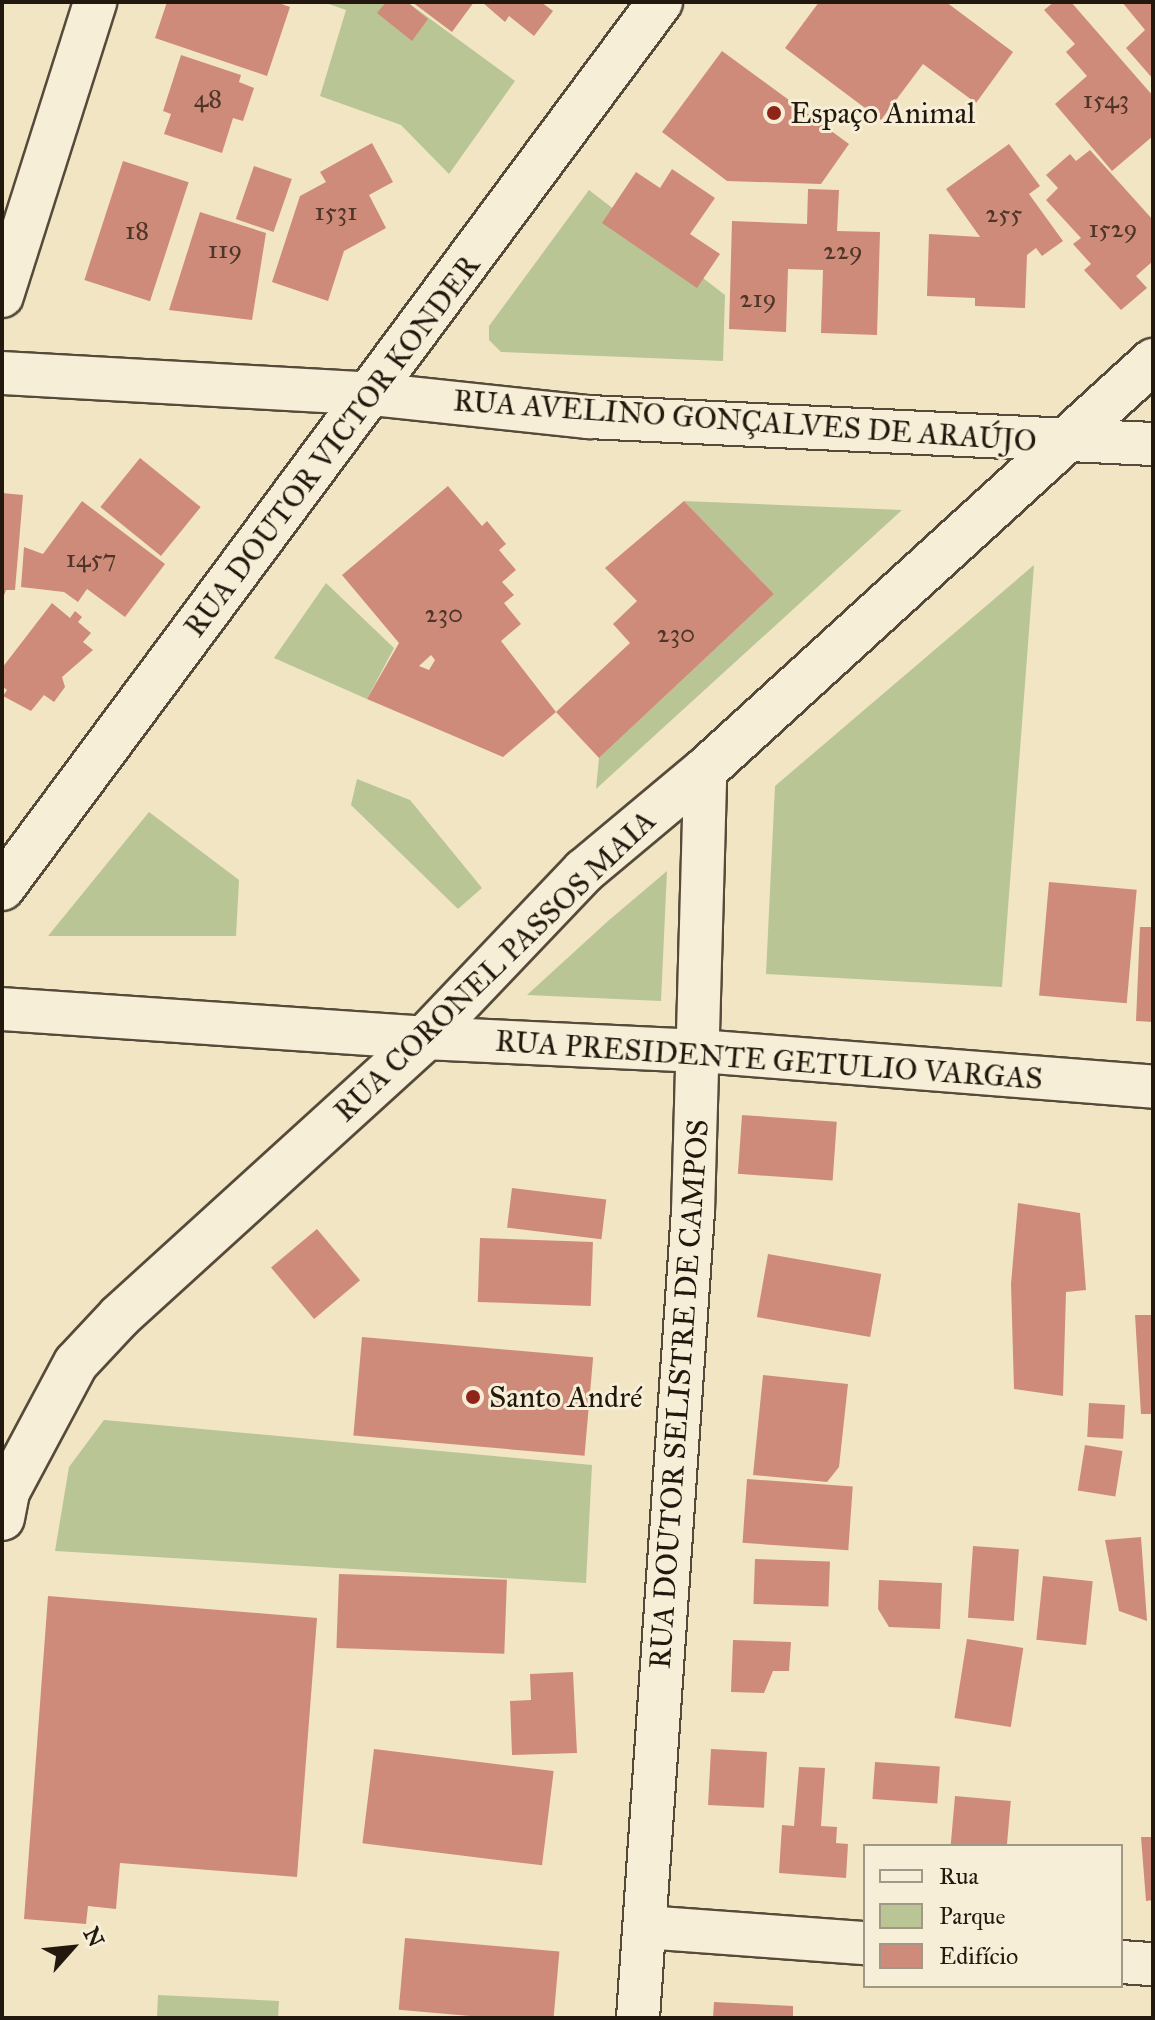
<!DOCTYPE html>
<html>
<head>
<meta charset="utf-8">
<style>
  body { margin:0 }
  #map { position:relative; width:1155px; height:2020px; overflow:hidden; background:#f2e5c3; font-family:"IM FELL Great Primer",serif }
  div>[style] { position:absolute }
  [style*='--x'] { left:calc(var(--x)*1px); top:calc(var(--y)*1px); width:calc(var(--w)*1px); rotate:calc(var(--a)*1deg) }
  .green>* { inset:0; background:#b9c595 }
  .building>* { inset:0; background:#cf8b7a; transform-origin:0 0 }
  .roads { filter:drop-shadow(2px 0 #564b3a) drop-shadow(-2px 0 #564b3a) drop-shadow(0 2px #564b3a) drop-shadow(0 -2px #564b3a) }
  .minor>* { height:42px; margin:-21px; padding:0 21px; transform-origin:21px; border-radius:21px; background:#f7eed8 }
  .tertiary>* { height:44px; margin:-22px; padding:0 22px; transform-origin:22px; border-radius:22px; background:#f7eed8 }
  .secondary>* { height:44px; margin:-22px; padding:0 22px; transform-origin:22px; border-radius:22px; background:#f7eed8 }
  .dots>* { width:22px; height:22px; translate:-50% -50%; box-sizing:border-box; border:4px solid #f7eed8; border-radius:50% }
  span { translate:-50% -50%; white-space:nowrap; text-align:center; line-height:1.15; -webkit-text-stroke:6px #f7eed8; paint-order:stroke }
  .number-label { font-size:26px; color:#4d3528 }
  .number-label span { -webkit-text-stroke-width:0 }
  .poi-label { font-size:30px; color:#22180d }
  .left { translate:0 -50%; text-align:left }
  .street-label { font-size:30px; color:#22180d }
  .frame { position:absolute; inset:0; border:4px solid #22180d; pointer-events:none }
  .legend { position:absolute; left:863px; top:1844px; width:260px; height:144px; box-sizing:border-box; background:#f7eed8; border:2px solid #a29887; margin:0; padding:10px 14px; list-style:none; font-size:24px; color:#22180d }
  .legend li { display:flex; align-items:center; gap:16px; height:40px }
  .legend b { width:40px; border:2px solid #a29887 }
  .north { position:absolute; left:32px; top:1908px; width:80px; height:80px; -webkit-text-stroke:6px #f7eed8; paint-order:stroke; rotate:63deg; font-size:22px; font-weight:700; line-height:32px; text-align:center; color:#22180d }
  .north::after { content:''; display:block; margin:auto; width:28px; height:36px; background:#22180d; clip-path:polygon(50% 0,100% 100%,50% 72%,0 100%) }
</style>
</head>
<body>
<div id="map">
  <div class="green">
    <i style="clip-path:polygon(323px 2px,407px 2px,515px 81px,449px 174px,401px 125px,320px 96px,346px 10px)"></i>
    <i style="clip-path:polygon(589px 190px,725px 295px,723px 361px,501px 352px,489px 340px,489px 326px)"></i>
    <i style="clip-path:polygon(684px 501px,902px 510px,596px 789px,599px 758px,774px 594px)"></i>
    <i style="clip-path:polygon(1034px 565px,1002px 987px,766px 974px,775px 786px)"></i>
    <i style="clip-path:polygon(326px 583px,394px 648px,367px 699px,274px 658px)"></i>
    <i style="clip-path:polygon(357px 779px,410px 800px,482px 888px,458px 909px,351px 805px)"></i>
    <i style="clip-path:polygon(149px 812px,239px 880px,236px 936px,48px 936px)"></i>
    <i style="clip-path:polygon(667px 871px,661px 1001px,527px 995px,608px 921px)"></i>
    <i style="clip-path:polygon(104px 1420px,592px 1465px,586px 1583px,55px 1551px,69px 1467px)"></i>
    <i style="clip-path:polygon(158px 1995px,279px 2001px,278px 2018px,157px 2018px)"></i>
  </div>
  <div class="building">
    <i style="clip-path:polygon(167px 2px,276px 2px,290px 7px,267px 76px,155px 38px)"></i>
    <i style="clip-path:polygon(386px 2px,407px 2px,428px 19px,412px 41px,377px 13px)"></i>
    <i style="clip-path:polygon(412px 2px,474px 2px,452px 32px)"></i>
    <i style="clip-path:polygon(482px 2px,541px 2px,553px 11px,534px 36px,509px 16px,505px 22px)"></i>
    <i style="clip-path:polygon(819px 2px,946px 2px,1013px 52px,976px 103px,923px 64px,881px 120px,785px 48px)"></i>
    <i style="clip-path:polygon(1054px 2px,1071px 2px,1153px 96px,1153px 136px,1112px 171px,1055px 104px,1087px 76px,1066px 52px,1075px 44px,1044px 10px)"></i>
    <i style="clip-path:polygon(1122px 2px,1153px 2px,1153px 79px,1126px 48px,1145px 30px)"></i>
    <i style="clip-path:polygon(722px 51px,849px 144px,821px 184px,727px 181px,662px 132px)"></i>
    <i style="clip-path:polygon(181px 55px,241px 75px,239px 82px,254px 88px,243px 121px,233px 118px,222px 153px,164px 134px,171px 114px,163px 111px)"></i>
    <i style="clip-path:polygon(372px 143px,393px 182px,369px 195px,386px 228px,344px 251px,328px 301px,272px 282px,300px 196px,326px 182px,320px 172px)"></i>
    <i style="clip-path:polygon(1009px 144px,1040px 186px,1029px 194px,1063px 241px,1042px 256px,1036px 248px,1027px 255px,1025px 308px,975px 306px,975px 298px,927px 296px,929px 234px,980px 237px,946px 189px)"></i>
    <i style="clip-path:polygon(1090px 150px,1153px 220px,1153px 261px,1136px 276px,1147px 288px,1121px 310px,1084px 270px,1091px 264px,1073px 244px,1081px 238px,1046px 200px,1058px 188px,1046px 175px,1070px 154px,1076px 161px)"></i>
    <i style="left:123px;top:161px;width:69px;height:125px;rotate:18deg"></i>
    <i style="left:254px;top:166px;width:40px;height:56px;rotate:19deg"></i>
    <i style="clip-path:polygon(672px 169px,715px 198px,690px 234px,720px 254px,697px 288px,602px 223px,636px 172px,660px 188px)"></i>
    <i style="clip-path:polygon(808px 189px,839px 190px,837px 231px,880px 232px,877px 335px,821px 333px,823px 270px,788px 269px,786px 332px,729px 329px,732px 221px,807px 224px)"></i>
    <i style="clip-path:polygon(200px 212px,266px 233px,252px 320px,169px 310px)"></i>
    <i style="left:140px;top:458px;width:78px;height:63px;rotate:39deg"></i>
    <i style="clip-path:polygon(evenodd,448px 486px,482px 526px,487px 521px,506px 544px,499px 550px,516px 570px,502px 582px,514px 595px,504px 603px,521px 624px,501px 641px,556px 712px,503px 757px,367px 699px,399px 643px,342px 575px,448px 486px,431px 655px,435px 660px,429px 670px,419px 666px,431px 655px)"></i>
    <i style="clip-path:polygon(2px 493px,23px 495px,15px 590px,6px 590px,2px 601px)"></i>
    <i style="clip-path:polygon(82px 501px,165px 564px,125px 617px,87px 589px,78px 602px,64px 592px,21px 587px,24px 547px,43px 554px)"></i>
    <i style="clip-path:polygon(684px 501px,774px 594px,599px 758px,556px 712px,630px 643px,613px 624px,637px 601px,605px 568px)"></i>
    <i style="clip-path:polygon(52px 603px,70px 618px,75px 611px,82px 617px,78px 622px,91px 633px,83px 642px,93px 650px,62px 677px,65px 687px,54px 702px,44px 695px,31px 711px,3px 696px,7px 690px,2px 686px,2px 668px)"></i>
    <i style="left:1049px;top:882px;width:88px;height:114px;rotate:5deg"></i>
    <i style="clip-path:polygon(1140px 927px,1153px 927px,1153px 1022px,1136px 1021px)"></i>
    <i style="left:742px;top:1115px;width:95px;height:59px;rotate:4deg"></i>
    <i style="left:512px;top:1188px;width:95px;height:40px;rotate:7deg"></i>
    <i style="clip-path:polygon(1018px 1203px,1080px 1213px,1086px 1290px,1066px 1292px,1063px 1396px,1014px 1389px,1011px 1284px)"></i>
    <i style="left:317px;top:1229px;width:67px;height:60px;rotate:50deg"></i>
    <i style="left:480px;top:1238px;width:113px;height:64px;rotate:2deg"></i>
    <i style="left:768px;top:1254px;width:115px;height:64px;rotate:10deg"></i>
    <i style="clip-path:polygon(1135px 1315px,1153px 1315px,1153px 1414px,1141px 1414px)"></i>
    <i style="left:362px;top:1337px;width:232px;height:99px;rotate:5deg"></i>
    <i style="clip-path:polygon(763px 1375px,848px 1384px,839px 1467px,827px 1482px,753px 1475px)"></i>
    <i style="left:1089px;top:1403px;width:36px;height:34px;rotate:3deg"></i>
    <i style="left:1085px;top:1445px;width:38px;height:46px;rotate:9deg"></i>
    <i style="left:747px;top:1479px;width:106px;height:64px;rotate:4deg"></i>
    <i style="clip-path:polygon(1141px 1537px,1147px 1621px,1119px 1611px,1105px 1540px)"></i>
    <i style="left:973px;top:1546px;width:46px;height:72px;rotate:4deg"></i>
    <i style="left:755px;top:1559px;width:75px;height:45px;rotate:2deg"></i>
    <i style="left:339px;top:1574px;width:168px;height:74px;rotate:2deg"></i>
    <i style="left:1043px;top:1576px;width:50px;height:64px;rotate:6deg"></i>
    <i style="clip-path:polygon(879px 1580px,942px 1583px,940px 1629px,889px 1627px,878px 1609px)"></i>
    <i style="clip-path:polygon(48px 1596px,317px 1618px,297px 1877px,120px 1863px,116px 1909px,88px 1906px,86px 1924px,24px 1919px)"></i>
    <i style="left:967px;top:1639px;width:57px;height:80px;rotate:9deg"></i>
    <i style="clip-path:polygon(733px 1640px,791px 1642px,789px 1671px,773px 1671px,764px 1693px,731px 1692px)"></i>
    <i style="clip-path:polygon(573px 1672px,577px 1753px,512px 1755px,510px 1701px,531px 1700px,530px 1674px)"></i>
    <i style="left:374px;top:1749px;width:181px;height:95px;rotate:7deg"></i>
    <i style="left:711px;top:1749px;width:56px;height:56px;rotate:3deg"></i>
    <i style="left:875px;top:1762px;width:65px;height:37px;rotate:4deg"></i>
    <i style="clip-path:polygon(799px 1767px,825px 1768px,821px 1826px,837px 1827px,836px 1843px,848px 1844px,846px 1878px,779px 1873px,782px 1825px,794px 1826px)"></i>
    <i style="left:955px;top:1796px;width:56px;height:50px;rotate:5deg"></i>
    <i style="clip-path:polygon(1141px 1837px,1153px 1837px,1153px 1900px,1146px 1901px)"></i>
    <i style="left:405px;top:1938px;width:155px;height:72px;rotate:5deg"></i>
    <i style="clip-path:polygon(714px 2002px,793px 2006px,793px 2018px,713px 2018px)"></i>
  </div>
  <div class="roads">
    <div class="minor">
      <i style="--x:2;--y:296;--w:308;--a:-72.4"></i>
      <i style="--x:2;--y:373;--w:372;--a:3.2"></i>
      <i style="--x:373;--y:394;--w:217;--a:6.1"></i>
      <i style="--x:589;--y:417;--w:565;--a:2.74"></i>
      <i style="--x:2;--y:1009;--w:424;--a:3.9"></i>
      <i style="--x:425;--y:1038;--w:275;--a:2.7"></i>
      <i style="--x:700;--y:1051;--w:454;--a:4.5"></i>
      <i style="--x:645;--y:1927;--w:221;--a:4.2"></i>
      <i style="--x:1121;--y:1962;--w:32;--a:4"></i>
      <i style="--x:638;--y:2018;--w:808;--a:-86.1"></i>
      <i style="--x:693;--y:1212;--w:442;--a:-88.4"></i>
    </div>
    <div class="tertiary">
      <i style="--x:2;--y:888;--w:1104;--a:-53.4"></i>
    </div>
    <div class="secondary">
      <i style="--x:2;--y:1518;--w:26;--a:-79"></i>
      <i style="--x:7;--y:1492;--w:146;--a:-61.9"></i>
      <i style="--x:76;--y:1363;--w:64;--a:-46.9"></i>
      <i style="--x:120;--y:1316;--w:413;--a:-42.3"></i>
      <i style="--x:425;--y:1038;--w:231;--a:-46.4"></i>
      <i style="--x:584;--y:871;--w:158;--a:-39.9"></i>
      <i style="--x:705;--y:770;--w:607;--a:-42.39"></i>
    </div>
  </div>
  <div class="dots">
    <i style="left:774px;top:113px;background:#8f2418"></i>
    <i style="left:473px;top:1397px;background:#8f2418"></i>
  </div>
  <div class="number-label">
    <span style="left:208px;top:99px">48</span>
    <span style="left:1106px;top:100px">1543</span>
    <span style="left:336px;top:212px">1531</span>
    <span style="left:1004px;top:214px">255</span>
    <span style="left:1113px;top:229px">1529</span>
    <span style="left:137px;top:231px">18</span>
    <span style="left:225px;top:250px">119</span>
    <span style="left:843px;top:251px">229</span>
    <span style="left:758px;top:299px">219</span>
    <span style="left:91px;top:559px">1457</span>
    <span style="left:444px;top:614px">230</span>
    <span style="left:676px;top:634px">230</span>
  </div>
  <div class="poi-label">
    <span class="left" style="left:790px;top:113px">Espaço Animal</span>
    <span class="left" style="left:489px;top:1397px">Santo André</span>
  </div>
  <div class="street-label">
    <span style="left:745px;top:421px;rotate:4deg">RUA AVELINO GONÇALVES DE ARAÚJO</span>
    <span style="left:332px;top:446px;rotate:-53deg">RUA DOUTOR VICTOR KONDER</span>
    <span style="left:495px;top:966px;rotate:-44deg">RUA CORONEL PASSOS MAIA</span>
    <span style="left:769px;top:1060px;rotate:4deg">RUA PRESIDENTE GETULIO VARGAS</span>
    <span style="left:679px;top:1394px;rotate:-86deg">RUA DOUTOR SELISTRE DE CAMPOS</span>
  </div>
  <div class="frame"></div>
  <ul class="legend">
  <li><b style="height:10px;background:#f7eed8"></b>Rua</li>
  <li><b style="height:22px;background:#b9c595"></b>Parque</li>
  <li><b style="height:22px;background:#cf8b7a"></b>Edifício</li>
  </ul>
  <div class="north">N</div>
</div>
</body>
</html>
